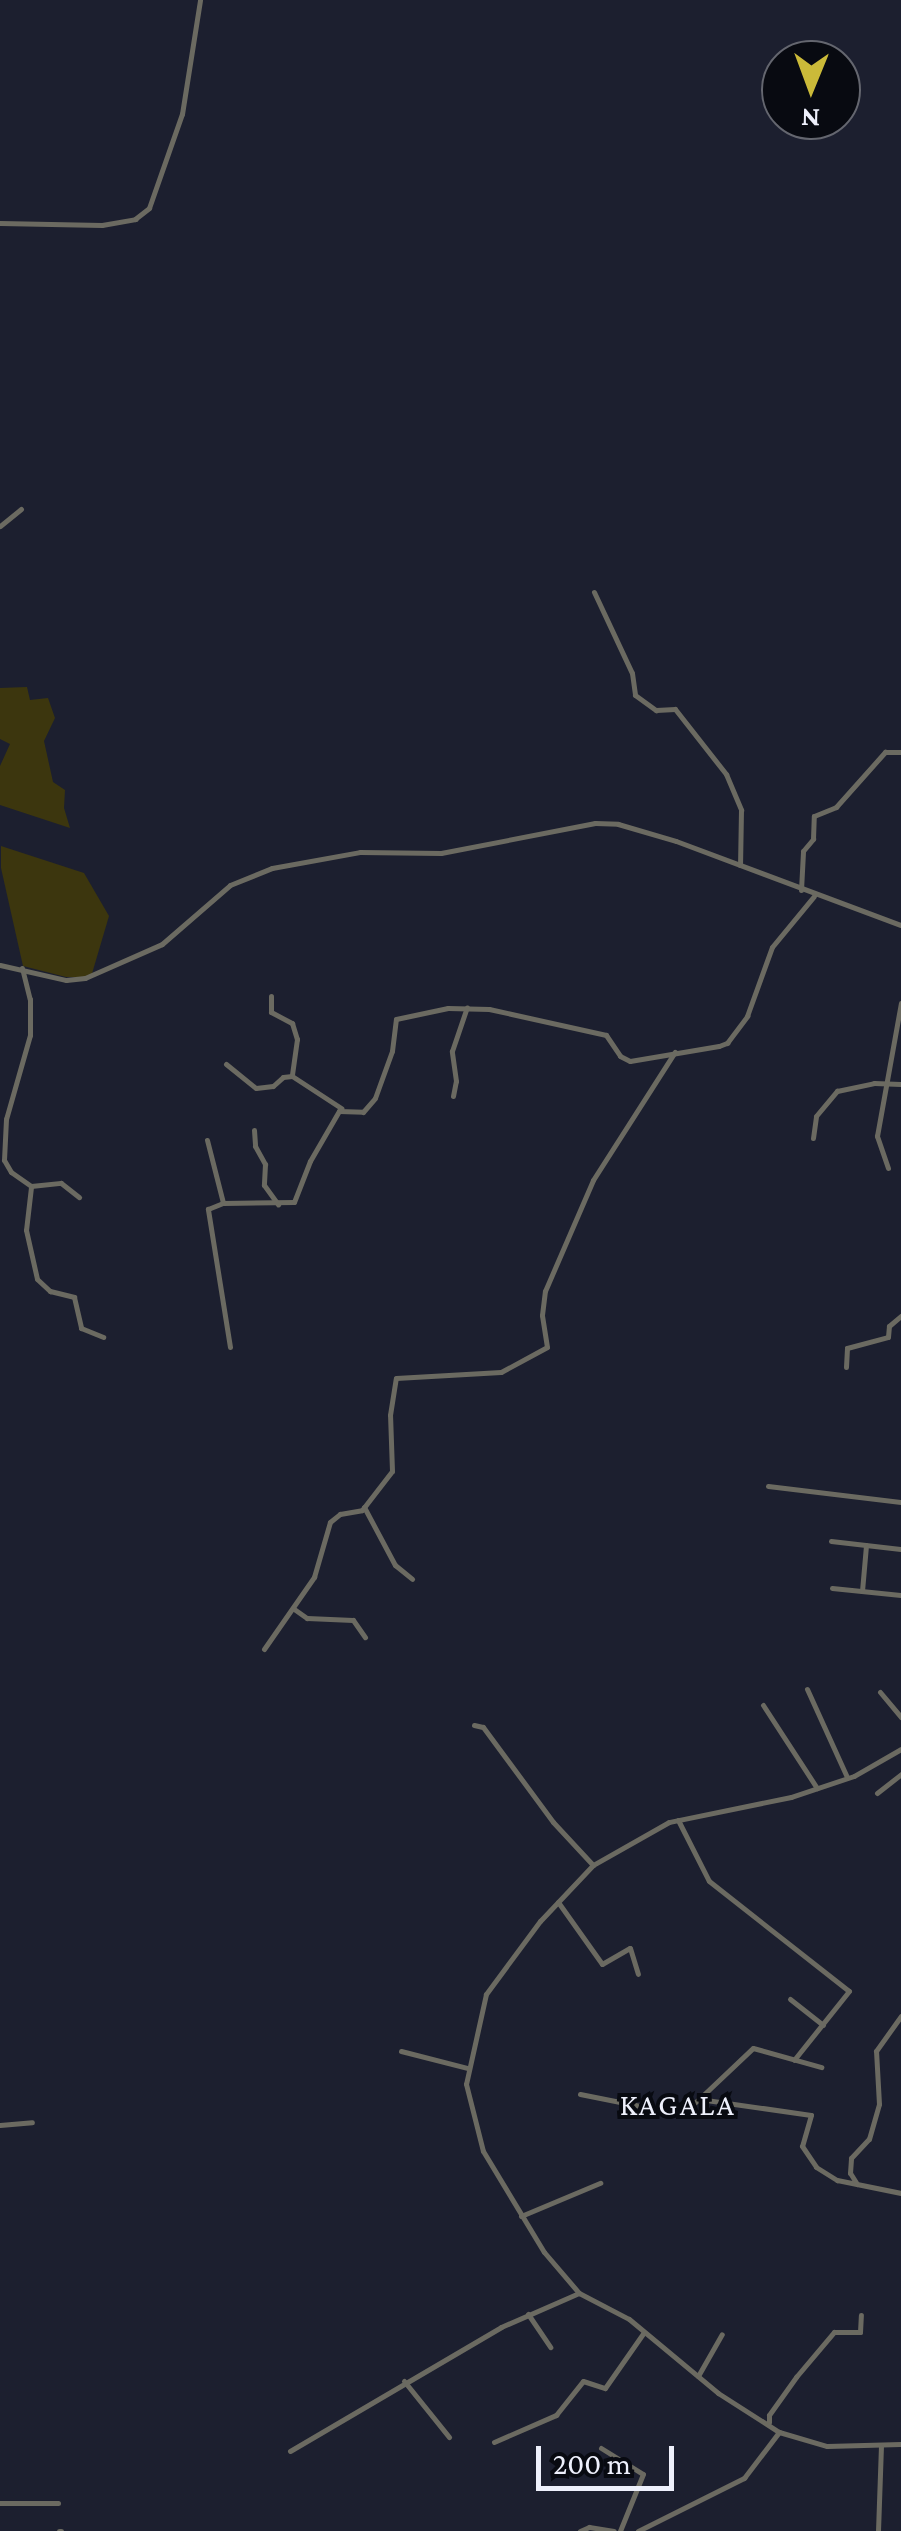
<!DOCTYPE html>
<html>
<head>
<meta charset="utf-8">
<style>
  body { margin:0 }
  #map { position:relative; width:901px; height:2531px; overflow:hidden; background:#1c1f2f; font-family:"Crimson Pro",serif }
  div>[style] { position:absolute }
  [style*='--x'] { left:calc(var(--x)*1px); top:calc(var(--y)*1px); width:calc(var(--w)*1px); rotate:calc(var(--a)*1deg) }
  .green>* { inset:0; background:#3c360e }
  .minor>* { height:5px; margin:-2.5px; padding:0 2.5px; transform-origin:2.5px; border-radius:2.5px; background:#6b6a61 }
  span { translate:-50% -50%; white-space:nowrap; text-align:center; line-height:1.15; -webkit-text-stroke:8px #080a11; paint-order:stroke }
  .quarter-label { font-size:30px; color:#eef0fc; letter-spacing:2.5px }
  .north { position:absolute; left:761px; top:40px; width:100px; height:100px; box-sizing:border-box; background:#080a11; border:2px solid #64666f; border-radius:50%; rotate:181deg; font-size:28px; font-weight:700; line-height:40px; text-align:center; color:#eef0fc }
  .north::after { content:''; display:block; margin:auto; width:35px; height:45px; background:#cbba39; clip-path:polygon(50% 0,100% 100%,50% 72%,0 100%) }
  .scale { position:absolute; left:536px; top:2446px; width:138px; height:45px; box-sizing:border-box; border:5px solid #eef0fc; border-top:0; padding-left:12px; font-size:30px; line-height:35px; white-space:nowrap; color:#eef0fc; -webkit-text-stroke:8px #080a11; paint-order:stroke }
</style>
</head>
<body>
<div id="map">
  <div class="green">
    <i style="clip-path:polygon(27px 687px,30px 700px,48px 698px,55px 718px,44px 741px,53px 782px,65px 790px,64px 808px,70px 828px,0 805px,0 766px,10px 744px,0 739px,0 688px)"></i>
    <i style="clip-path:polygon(1px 846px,84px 873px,109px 916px,91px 977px,66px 977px,23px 966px,1px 868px)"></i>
  </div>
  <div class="minor">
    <i style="--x:0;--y:223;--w:102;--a:1.1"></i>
    <i style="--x:102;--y:225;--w:34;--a:-10"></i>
    <i style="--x:135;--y:219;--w:18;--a:-38"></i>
    <i style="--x:149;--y:208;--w:100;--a:-70.7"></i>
    <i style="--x:182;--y:114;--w:115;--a:-81"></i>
    <i style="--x:0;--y:526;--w:27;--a:-39"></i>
    <i style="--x:594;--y:592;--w:89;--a:64.9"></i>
    <i style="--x:632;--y:673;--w:22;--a:82"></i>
    <i style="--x:635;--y:695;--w:26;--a:36"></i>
    <i style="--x:656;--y:710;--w:19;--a:-3"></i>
    <i style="--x:675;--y:709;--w:83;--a:51.9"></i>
    <i style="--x:726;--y:774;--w:39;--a:67"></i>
    <i style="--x:741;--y:810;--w:55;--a:91"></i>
    <i style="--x:801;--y:890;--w:39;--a:-87"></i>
    <i style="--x:803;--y:851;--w:16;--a:-50"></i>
    <i style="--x:813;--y:839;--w:23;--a:-88"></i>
    <i style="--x:814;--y:816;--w:24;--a:-22"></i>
    <i style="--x:836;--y:807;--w:74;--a:-48.3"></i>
    <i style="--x:885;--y:752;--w:16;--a:0"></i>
    <i style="--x:0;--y:965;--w:68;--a:12.8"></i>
    <i style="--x:66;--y:980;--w:19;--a:-6"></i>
    <i style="--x:85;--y:978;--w:84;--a:-23.8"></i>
    <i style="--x:162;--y:944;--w:90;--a:-40.9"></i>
    <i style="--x:230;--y:885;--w:45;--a:-22"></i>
    <i style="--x:272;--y:868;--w:89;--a:-10.3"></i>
    <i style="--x:360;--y:852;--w:81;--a:0.7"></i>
    <i style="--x:441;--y:853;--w:157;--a:-11"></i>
    <i style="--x:595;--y:823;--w:23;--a:2"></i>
    <i style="--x:618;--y:824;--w:60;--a:16.3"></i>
    <i style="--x:676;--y:841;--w:240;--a:20.5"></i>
    <i style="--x:22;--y:968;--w:32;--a:76"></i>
    <i style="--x:30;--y:999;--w:36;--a:90"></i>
    <i style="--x:30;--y:1035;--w:87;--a:105.9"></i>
    <i style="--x:6;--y:1119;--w:41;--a:92.8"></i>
    <i style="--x:4;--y:1160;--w:14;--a:60"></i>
    <i style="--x:11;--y:1172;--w:24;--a:35"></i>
    <i style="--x:271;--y:996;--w:16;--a:90"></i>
    <i style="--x:271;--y:1012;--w:24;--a:28"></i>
    <i style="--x:292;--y:1023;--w:17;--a:73"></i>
    <i style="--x:297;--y:1039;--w:37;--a:98"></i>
    <i style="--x:226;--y:1064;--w:38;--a:39"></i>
    <i style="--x:256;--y:1088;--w:17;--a:-7"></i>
    <i style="--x:273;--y:1086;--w:13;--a:-42"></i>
    <i style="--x:283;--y:1077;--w:9;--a:-6"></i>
    <i style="--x:292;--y:1076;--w:59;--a:33.1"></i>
    <i style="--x:453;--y:1096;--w:15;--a:-79"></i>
    <i style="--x:456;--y:1081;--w:30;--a:-98"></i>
    <i style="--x:452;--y:1051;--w:46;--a:-71.2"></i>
    <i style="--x:254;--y:1130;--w:16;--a:86"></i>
    <i style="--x:255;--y:1146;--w:21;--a:61"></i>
    <i style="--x:265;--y:1164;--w:21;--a:93"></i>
    <i style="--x:264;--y:1185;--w:24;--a:54"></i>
    <i style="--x:813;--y:1138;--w:22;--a:-82"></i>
    <i style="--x:816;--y:1116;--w:33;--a:-50"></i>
    <i style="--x:837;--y:1091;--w:38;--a:-12"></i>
    <i style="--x:874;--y:1083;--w:27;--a:2"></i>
    <i style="--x:207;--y:1140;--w:65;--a:75.7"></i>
    <i style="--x:888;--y:1168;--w:34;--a:-109"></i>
    <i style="--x:877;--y:1136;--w:135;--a:-79.8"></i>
    <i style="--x:31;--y:1186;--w:30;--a:-6"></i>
    <i style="--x:61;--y:1183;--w:23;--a:38"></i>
    <i style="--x:31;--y:1187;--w:43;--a:96.6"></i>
    <i style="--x:26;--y:1230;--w:50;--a:77.3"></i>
    <i style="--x:37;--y:1279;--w:18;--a:43"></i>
    <i style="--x:50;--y:1291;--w:25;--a:14"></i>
    <i style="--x:74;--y:1297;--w:32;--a:77"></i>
    <i style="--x:81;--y:1328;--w:24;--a:22"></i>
    <i style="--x:230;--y:1347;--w:140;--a:-99.1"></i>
    <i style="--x:208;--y:1209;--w:16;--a:-22"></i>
    <i style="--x:223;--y:1203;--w:71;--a:-0.8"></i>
    <i style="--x:294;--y:1202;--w:44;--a:-68.7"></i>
    <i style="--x:310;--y:1161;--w:58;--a:-59.9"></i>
    <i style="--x:339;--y:1111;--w:24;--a:2"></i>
    <i style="--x:363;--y:1112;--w:18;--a:-49"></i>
    <i style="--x:375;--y:1098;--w:50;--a:-70.1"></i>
    <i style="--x:392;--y:1051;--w:32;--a:-83"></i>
    <i style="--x:396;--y:1019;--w:53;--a:-11.9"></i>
    <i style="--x:448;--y:1008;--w:41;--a:1.4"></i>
    <i style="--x:489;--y:1009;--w:120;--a:12.5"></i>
    <i style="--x:606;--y:1035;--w:25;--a:56"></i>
    <i style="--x:620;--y:1056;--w:11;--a:27"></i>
    <i style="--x:630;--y:1061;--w:90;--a:-9.6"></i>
    <i style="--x:719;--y:1046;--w:9;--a:-21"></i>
    <i style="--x:727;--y:1043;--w:34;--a:-53"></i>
    <i style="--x:747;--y:1016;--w:73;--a:-70.1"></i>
    <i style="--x:772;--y:947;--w:66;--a:-50.5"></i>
    <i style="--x:846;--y:1367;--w:19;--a:-87"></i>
    <i style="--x:847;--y:1348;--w:42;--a:-15"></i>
    <i style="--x:888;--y:1337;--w:11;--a:-85"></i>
    <i style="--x:889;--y:1326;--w:16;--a:-40"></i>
    <i style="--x:768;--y:1486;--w:134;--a:6.9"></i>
    <i style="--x:364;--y:1507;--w:66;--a:61.9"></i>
    <i style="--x:395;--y:1565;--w:22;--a:39"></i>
    <i style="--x:831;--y:1541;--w:70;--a:6.5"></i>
    <i style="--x:832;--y:1588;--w:69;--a:5.8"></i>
    <i style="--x:862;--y:1591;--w:46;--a:-85"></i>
    <i style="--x:294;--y:1609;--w:16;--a:35"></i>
    <i style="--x:307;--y:1618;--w:46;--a:2.5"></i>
    <i style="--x:353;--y:1620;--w:21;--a:55"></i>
    <i style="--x:264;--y:1649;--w:88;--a:-55.2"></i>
    <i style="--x:314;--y:1577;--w:57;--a:-73.8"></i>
    <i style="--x:330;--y:1522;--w:13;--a:-39"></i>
    <i style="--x:340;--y:1514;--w:22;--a:-10"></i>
    <i style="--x:362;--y:1510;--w:49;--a:-52.4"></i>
    <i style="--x:392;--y:1471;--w:56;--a:-92"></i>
    <i style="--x:390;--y:1415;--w:37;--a:-81"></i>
    <i style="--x:396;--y:1378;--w:105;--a:-3.3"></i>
    <i style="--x:501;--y:1372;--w:52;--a:-28.5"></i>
    <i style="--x:547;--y:1347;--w:32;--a:-99"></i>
    <i style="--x:542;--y:1315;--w:24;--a:-83"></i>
    <i style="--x:545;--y:1291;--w:121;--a:-66.6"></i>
    <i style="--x:593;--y:1180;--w:152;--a:-57.4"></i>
    <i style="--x:807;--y:1689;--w:97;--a:65.6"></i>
    <i style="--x:880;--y:1692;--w:33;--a:50"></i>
    <i style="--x:763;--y:1705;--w:99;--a:57"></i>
    <i style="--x:474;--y:1725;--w:9;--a:13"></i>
    <i style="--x:483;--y:1727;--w:118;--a:53.6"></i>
    <i style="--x:553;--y:1822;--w:59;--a:47.1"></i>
    <i style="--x:901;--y:1749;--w:54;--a:150.1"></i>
    <i style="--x:854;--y:1776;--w:66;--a:161.6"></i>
    <i style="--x:791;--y:1797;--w:125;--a:168.4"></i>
    <i style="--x:669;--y:1822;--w:87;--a:150.5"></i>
    <i style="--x:593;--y:1865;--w:77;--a:133.4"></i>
    <i style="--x:540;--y:1921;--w:91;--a:126.5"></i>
    <i style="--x:486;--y:1994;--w:92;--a:102.5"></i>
    <i style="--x:466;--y:2084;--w:69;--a:75.8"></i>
    <i style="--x:483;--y:2151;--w:118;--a:58.9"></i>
    <i style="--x:544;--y:2252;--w:54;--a:49.5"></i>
    <i style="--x:579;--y:2293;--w:56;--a:27.5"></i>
    <i style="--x:629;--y:2319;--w:116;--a:39.7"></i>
    <i style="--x:718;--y:2393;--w:72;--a:32.6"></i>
    <i style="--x:779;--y:2432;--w:50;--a:16.3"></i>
    <i style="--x:827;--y:2446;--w:74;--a:-1.5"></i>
    <i style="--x:877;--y:1793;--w:31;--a:-38"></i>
    <i style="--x:678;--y:1820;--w:68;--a:63.1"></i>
    <i style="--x:709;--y:1881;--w:178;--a:38.2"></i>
    <i style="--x:849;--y:1991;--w:88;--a:128.6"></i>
    <i style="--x:558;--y:1902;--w:76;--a:54.6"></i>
    <i style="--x:602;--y:1964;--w:32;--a:-30"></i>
    <i style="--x:630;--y:1948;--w:27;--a:73"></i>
    <i style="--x:790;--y:1999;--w:42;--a:38.2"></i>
    <i style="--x:401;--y:2051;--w:68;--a:14.4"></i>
    <i style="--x:580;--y:2094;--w:102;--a:11.3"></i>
    <i style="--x:680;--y:2114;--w:24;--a:-38"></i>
    <i style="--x:699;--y:2099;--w:113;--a:8.1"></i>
    <i style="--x:811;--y:2115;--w:32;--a:106"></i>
    <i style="--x:802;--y:2146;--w:25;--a:56"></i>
    <i style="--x:816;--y:2167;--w:25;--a:32"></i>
    <i style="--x:837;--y:2180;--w:65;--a:11.5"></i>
    <i style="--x:699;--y:2099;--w:74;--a:-43.4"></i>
    <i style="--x:753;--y:2048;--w:71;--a:15.6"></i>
    <i style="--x:0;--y:2125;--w:32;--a:-5"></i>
    <i style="--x:857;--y:2184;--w:13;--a:-122"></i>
    <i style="--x:850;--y:2173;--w:15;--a:-86"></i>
    <i style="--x:851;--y:2158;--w:26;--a:-47"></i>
    <i style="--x:869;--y:2139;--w:36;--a:-74"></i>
    <i style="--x:879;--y:2104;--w:53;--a:-93.2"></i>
    <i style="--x:876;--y:2051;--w:43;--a:-54.5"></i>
    <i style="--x:521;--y:2216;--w:86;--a:-22.7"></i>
    <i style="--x:528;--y:2314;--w:40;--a:56"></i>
    <i style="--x:698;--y:2376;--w:48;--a:-60.3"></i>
    <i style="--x:404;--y:2381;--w:72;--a:51.2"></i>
    <i style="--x:769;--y:2422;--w:7;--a:-90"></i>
    <i style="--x:769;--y:2415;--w:47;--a:-54.6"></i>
    <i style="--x:796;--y:2377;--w:59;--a:-49.8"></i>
    <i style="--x:834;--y:2332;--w:26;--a:0"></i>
    <i style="--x:860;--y:2332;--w:17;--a:-87"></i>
    <i style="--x:494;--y:2442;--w:68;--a:-23.5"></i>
    <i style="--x:556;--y:2415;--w:43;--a:-51.5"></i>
    <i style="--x:583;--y:2381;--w:23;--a:18"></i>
    <i style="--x:605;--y:2388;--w:68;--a:-55.1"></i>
    <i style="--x:601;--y:2448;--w:49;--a:31.8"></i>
    <i style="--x:643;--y:2474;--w:61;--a:112"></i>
    <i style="--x:290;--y:2451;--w:245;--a:-30.4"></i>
    <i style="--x:501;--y:2327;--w:85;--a:-23.6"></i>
    <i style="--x:0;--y:2503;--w:58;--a:0"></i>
    <i style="--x:59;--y:2531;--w:2;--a:0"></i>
    <i style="--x:580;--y:2531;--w:10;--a:-24"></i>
    <i style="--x:589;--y:2527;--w:25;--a:9"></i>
    <i style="--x:638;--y:2531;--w:119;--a:-26.6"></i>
    <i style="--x:744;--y:2478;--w:58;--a:-52.7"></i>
    <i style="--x:878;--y:2531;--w:85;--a:-88"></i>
  </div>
  <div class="quarter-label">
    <span style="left:678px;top:2105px">KAGALA</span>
  </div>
  <div class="north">N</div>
  <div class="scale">200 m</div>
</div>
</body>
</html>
